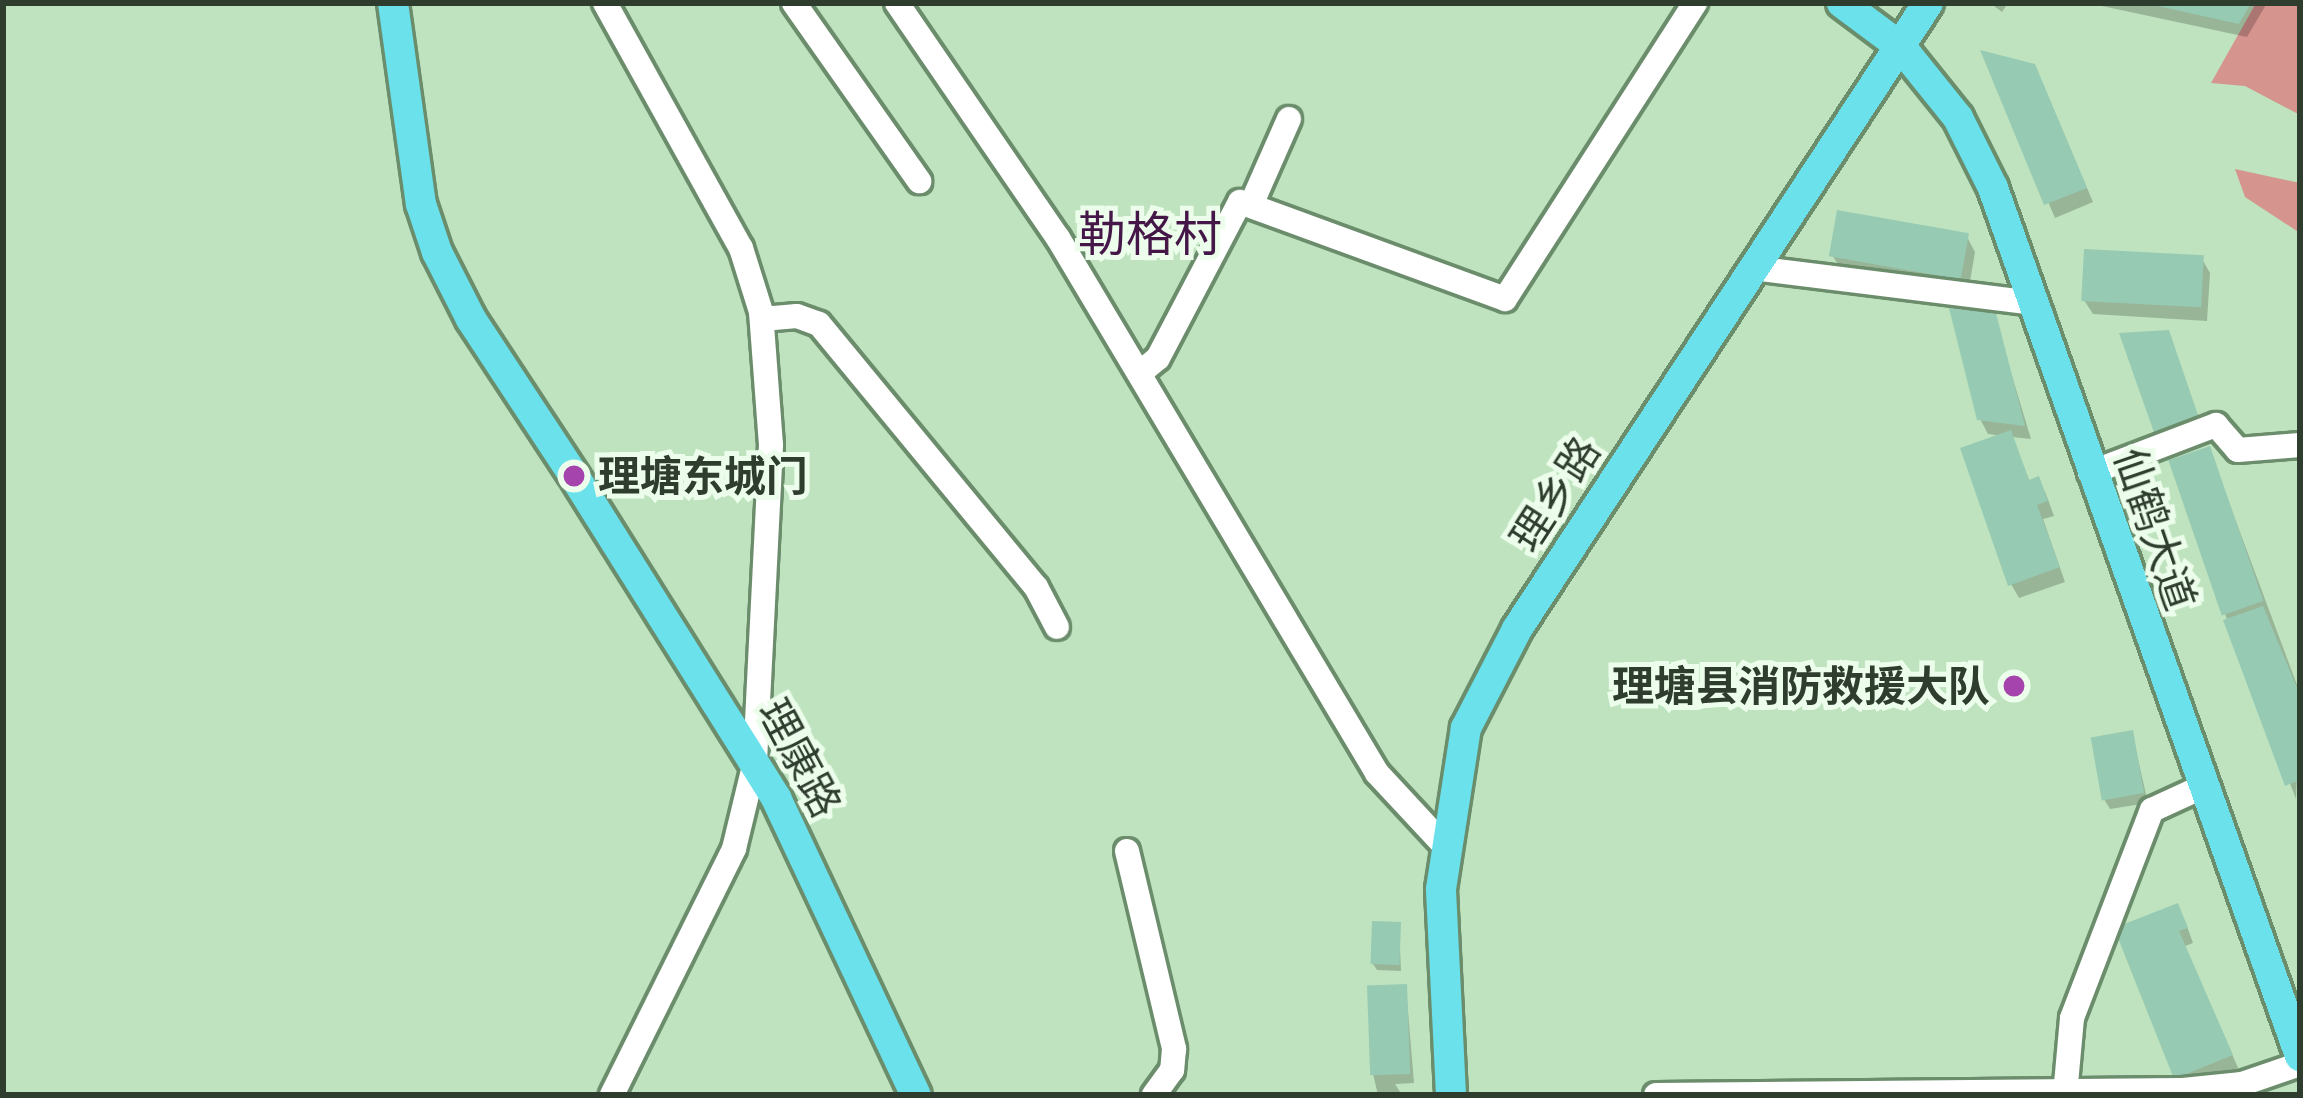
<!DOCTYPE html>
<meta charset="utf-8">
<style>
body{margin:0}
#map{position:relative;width:2303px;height:1098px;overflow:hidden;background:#bee3be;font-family:"Source Serif 4","Noto Sans SC",serif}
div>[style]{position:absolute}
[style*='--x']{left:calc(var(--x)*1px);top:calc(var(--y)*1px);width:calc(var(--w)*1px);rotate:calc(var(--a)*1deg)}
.green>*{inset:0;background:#d6948e}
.shadow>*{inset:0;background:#0003}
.building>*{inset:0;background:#97cab3;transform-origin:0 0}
.roads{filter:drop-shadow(3px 0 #6b8d6c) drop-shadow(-3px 0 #6b8d6c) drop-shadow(0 3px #6b8d6c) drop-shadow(0 -3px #6b8d6c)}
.minor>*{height:24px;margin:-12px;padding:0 12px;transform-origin:12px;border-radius:12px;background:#fff}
.major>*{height:30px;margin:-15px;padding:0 15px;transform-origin:15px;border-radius:15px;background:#6ae1eb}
.dots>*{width:33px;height:33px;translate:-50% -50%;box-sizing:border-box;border:6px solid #ecfeeb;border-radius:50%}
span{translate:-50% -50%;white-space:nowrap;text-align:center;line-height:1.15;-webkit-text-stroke:10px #ecfeeb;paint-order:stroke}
.poi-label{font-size:42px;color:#2f3d2f;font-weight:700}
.left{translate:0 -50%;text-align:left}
.right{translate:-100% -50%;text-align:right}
.street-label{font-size:42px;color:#2f3d2f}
.quarter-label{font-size:48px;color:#451748}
.frame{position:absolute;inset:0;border:6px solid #2f3d2f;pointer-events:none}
</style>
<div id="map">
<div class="green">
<div style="clip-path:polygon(2256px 3px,2300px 3px,2300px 115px,2245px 86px,2211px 83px)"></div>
<div style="clip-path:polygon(2235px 169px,2300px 183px,2300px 233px,2245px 197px)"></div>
</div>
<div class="shadow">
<div style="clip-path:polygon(1990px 3px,2008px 3px,2002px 12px)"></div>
<div style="clip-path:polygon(2088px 3px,2267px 3px,2247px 37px)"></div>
<div style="clip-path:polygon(1985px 54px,2042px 82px,2093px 202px,2055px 218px)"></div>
<div style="clip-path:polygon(1967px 237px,1975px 252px,1968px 293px,1841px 269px,1832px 255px)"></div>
<div style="clip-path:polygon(2202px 259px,2210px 273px,2207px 321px,2093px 314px,2084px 300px)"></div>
<div style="clip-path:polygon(1994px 316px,2031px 439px,2012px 437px,2030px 482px,2038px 479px,2046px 494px,2054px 516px,2043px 519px,2065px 582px,2019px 598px,2011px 584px,2004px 436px,1988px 434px,1980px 419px)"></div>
<div style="clip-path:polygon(2209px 449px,2300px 693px,2296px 799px,2225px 614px)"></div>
<div style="clip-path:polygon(2132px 733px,2148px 803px,2110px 809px,2104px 799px)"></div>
<div style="clip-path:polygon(2185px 921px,2193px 943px,2185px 946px,2239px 1070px,2185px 1091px,2118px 929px)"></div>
<div style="clip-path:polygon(1399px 925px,1401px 971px,1377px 970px,1373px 964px)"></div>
<div style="clip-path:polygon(1406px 987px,1414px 1083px,1395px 1084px,1402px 1095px,1378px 1095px,1373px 1074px)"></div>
</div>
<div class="building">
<div style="clip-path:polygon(2144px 3px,2251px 3px,2239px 24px)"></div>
<div style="clip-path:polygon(1980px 50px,2035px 64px,2087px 188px,2044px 205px)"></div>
<div style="left:1837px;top:210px;width:134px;height:47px;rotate:10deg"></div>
<div style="left:2084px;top:249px;width:120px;height:52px;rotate:3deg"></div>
<div style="clip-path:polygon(1949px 308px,1996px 313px,2025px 426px,1977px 420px)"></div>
<div style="clip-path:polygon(2169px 330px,2201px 424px,2157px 441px,2119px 333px)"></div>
<div style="clip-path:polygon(2011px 430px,2029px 480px,2039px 476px,2048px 501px,2037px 505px,2060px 567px,2008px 586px,1960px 448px)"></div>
<div style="left:2210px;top:446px;width:164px;height:44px;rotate:71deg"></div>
<div style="clip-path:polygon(2263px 606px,2300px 695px,2300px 780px,2285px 786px,2223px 620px)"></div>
<div style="left:2133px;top:730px;width:64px;height:43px;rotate:80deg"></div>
<div style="clip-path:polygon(2178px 903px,2188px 928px,2179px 931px,2233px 1055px,2174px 1079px,2114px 928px)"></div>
<div style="left:1372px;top:921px;width:29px;height:43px;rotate:2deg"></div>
<div style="left:1407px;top:984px;width:90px;height:40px;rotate:88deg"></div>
</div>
<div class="roads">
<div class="minor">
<div style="--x:605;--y:3;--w:280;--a:61"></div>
<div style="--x:741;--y:248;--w:67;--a:72.6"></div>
<div style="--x:761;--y:312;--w:133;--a:85.7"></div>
<div style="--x:771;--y:445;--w:317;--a:92.9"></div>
<div style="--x:755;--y:762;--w:89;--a:103.6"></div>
<div style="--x:734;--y:849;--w:275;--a:116.4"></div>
<div style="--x:794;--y:3;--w:218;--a:54.9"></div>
<div style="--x:897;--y:3;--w:285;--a:55.6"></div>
<div style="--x:1058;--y:238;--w:623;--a:59.19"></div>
<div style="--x:1377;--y:773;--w:98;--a:47.1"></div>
<div style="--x:1251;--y:205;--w:94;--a:-66.2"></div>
<div style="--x:1753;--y:268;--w:284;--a:7.1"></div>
<div style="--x:762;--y:319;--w:35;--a:-5"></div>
<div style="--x:797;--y:316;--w:23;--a:20"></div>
<div style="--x:819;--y:324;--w:341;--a:50.5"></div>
<div style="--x:1036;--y:587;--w:45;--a:62.3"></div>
<div style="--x:1140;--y:373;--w:23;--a:-40"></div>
<div style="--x:1158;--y:358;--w:176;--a:-62.3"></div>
<div style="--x:1240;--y:202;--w:282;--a:20.1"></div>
<div style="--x:1505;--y:299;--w:352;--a:-57.3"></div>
<div style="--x:2090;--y:473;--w:135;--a:-20.9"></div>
<div style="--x:2216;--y:425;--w:33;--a:49"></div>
<div style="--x:2238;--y:450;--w:62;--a:-4.6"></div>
<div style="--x:1127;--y:851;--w:204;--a:76.6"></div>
<div style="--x:1174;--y:1049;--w:21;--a:95"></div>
<div style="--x:1172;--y:1070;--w:31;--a:126"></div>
<div style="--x:1656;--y:1095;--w:527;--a:-0.54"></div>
<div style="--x:2183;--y:1090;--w:59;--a:-5.8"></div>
<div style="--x:2242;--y:1084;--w:61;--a:-19"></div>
<div style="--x:2065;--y:1095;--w:77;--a:-84.8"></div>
<div style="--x:2072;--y:1018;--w:223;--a:-69"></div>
<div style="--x:2152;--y:810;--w:55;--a:-24.7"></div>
</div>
<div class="major">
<div style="--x:393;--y:3;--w:203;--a:82.1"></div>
<div style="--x:421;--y:204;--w:51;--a:71.6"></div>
<div style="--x:437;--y:252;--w:75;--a:63.1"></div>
<div style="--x:471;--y:319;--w:186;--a:56.7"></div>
<div style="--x:1842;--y:3;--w:74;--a:36.7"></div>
<div style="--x:1901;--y:47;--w:91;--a:51.2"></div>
<div style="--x:1958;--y:118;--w:78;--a:63.4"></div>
<div style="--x:1993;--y:188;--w:921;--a:70.52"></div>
<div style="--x:576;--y:479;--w:377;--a:57.9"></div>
<div style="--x:776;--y:798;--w:328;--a:64.8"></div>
<div style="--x:1451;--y:1095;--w:206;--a:-92.8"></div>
<div style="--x:1441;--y:889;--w:163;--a:-81.2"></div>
<div style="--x:1466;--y:728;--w:111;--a:-62.7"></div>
<div style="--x:1517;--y:629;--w:749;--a:-56.71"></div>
</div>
</div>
<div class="dots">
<div style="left:574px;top:476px;background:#a544ac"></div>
<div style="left:2014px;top:686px;background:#a544ac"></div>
</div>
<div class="poi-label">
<span class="left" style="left:598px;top:476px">理塘东城门</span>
<span class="right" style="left:1990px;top:686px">理塘县消防救援大队</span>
</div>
<div class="street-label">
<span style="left:1555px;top:494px;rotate:-57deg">理乡路</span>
<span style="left:2155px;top:529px;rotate:71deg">仙鹤大道</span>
<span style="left:800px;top:758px;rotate:62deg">理康路</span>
</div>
<div class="quarter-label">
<span style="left:1150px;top:235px">勒格村</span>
</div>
<div class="frame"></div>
</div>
